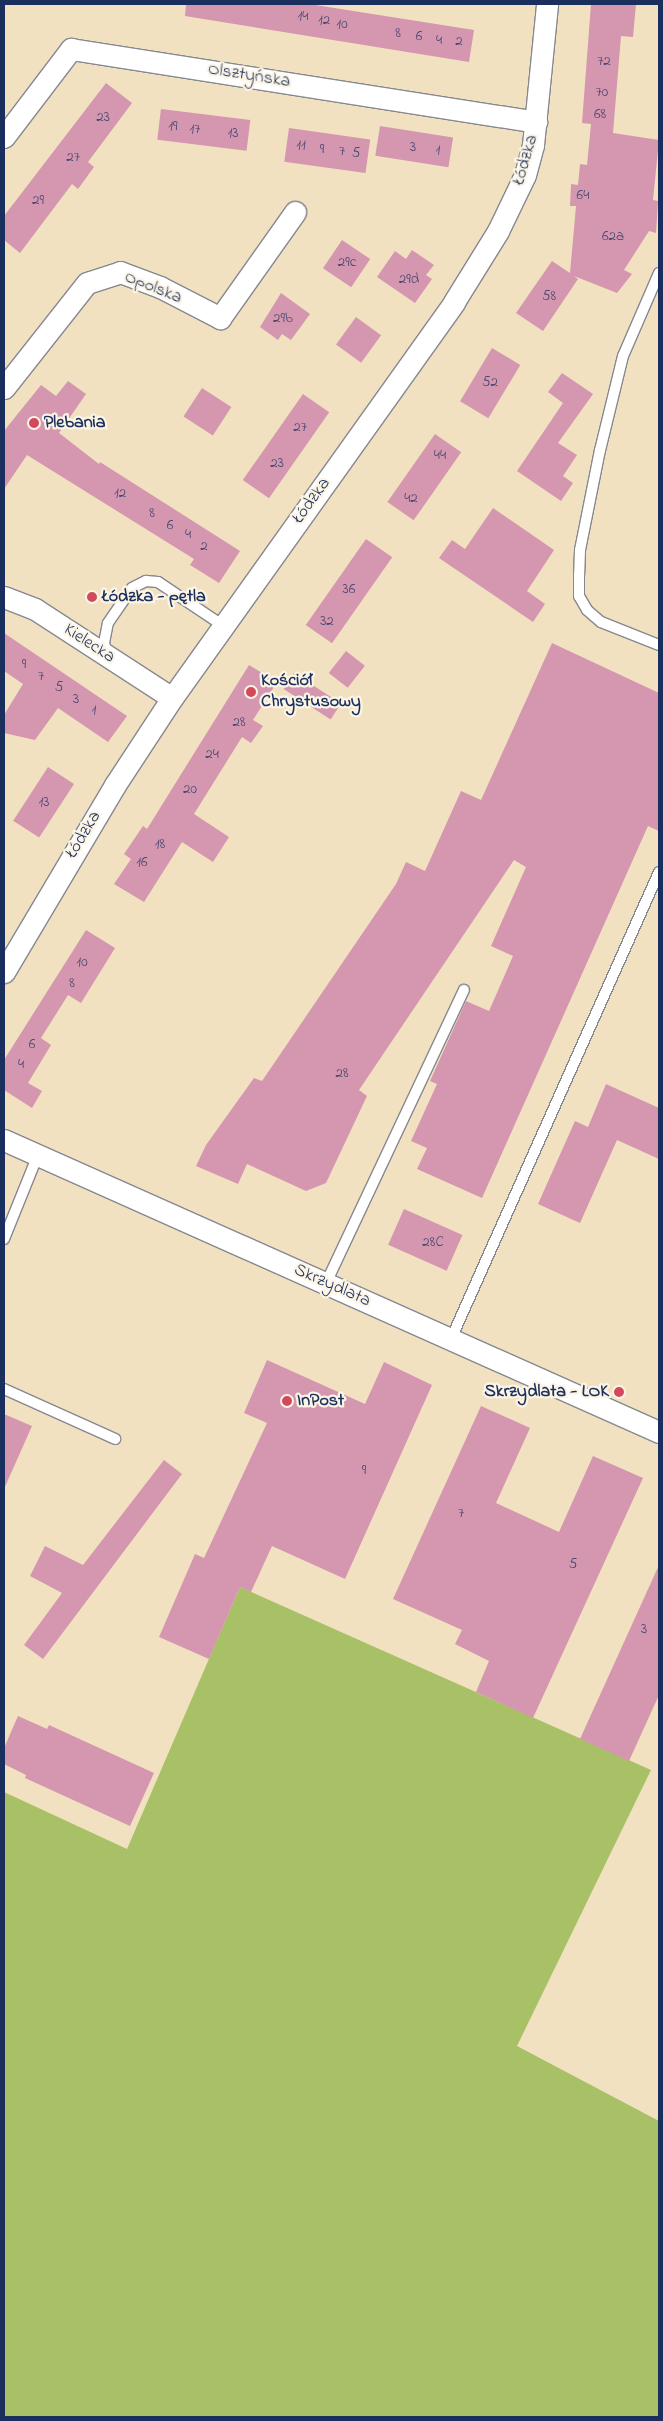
<!DOCTYPE html>
<meta charset="utf-8">
<style>
body{margin:0}
#map{position:relative;width:663px;height:2421px;overflow:hidden;background:#f1e1c1;font-family:"Indie Flower",sans-serif}
div>[style]{position:absolute}
[style*='--x']{left:calc(var(--x)*1px);top:calc(var(--y)*1px);width:calc(var(--w)*1px);rotate:calc(var(--a)*1deg)}
.green>*{inset:0;background:#a8c066}
.building>*{inset:0;background:#d497af;transform-origin:0 0}
.roads{filter:drop-shadow(1px 0 #868890) drop-shadow(-1px 0 #868890) drop-shadow(0 1px #868890) drop-shadow(0 -1px #868890)}
.lane>*{height:10px;margin:-5px;padding:0 5px;transform-origin:5px;border-radius:5px;background:#fff}
.street>*{height:21px;margin:-10.5px;padding:0 10.5px;transform-origin:10.5px;border-radius:10.5px;background:#fff}
.dots>*{width:14px;height:14px;translate:-50% -50%;box-sizing:border-box;border:2px solid #fcf5e5;border-radius:50%}
span{translate:-50% -50%;white-space:nowrap;text-align:center;line-height:1.15;-webkit-text-stroke:4.5px #fcf5e5;paint-order:stroke}
.number-label{font-size:15px;color:#494972}
.number-label span{-webkit-text-stroke-width:0}
.street-label{font-size:18px;color:#1b2f5e}
.poi-label{font-size:18px;color:#1b2f5e;font-weight:700}
.left{translate:0 -50%;text-align:left}
.right{translate:-100% -50%;text-align:right}
.frame{position:absolute;inset:0;border:5px solid #1b2f5e;pointer-events:none}
</style>
<div id="map">
<div class="green">
<div style="clip-path:polygon(240px 1587px,651px 1770px,517px 2046px,659px 2121px,659px 2417px,4px 2417px,4px 1792px,127px 1849px)"></div>
</div>
<div class="building">
<div style="clip-path:polygon(186px 4px,309px 4px,474px 30px,469px 62px,185px 16px)"></div>
<div style="clip-path:polygon(591px 4px,636px 4px,633px 37px,621px 36px,613px 133px,659px 140px,653px 200px,658px 201px,656px 233px,649px 231px,624px 270px,632px 274px,617px 293px,574px 276px,578px 279px,543px 331px,516px 313px,552px 261px,570px 273px,576px 206px,570px 206px,571px 184px,578px 185px,580px 164px,587px 165px,591px 124px,582px 123px)"></div>
<div style="clip-path:polygon(106px 83px,132px 103px,88px 162px,94px 167px,78px 189px,72px 184px,20px 253px,4px 240px,4px 216px)"></div>
<div style="left:161px;top:109px;width:90px;height:31px;rotate:7deg"></div>
<div style="left:380px;top:126px;width:74px;height:30px;rotate:9deg"></div>
<div style="left:289px;top:128px;width:82px;height:34px;rotate:8deg"></div>
<div style="left:342px;top:240px;width:34px;height:34px;rotate:34deg"></div>
<div style="clip-path:polygon(412px 250px,434px 265px,426px 275px,432px 279px,415px 303px,377px 277px,395px 251px,406px 259px)"></div>
<div style="clip-path:polygon(281px 293px,310px 314px,291px 340px,282px 334px,278px 340px,260px 327px)"></div>
<div style="left:356px;top:317px;width:31px;height:34px;rotate:36deg"></div>
<div style="left:492px;top:348px;width:33px;height:62px;rotate:31deg"></div>
<div style="clip-path:polygon(562px 373px,593px 394px,558px 443px,577px 455px,563px 476px,573px 483px,561px 501px,517px 471px,563px 403px,548px 392px)"></div>
<div style="clip-path:polygon(68px 381px,86px 394px,59px 433px,99px 464px,100px 462px,240px 551px,219px 583px,190px 565px,194px 559px,27px 455px,4px 489px,4px 431px,41px 385px,56px 396px)"></div>
<div style="left:202px;top:388px;width:35px;height:34px;rotate:33deg"></div>
<div style="left:303px;top:394px;width:32px;height:105px;rotate:35deg"></div>
<div style="left:435px;top:434px;width:32px;height:83px;rotate:35deg"></div>
<div style="clip-path:polygon(493px 508px,554px 550px,527px 591px,545px 604px,533px 622px,439px 558px,452px 540px,465px 549px)"></div>
<div style="left:366px;top:539px;width:32px;height:105px;rotate:35deg"></div>
<div style="clip-path:polygon(4px 633px,127px 716px,108px 742px,58px 708px,35px 740px,4px 733px,4px 715px,23px 684px,4px 671px)"></div>
<div style="clip-path:polygon(552px 643px,659px 693px,659px 831px,648px 826px,482px 1198px,417px 1169px,427px 1148px,411px 1141px,437px 1084px,430px 1081px,466px 1001px,489px 1011px,513px 956px,491px 946px,526px 867px,514px 860px,359px 1090px,367px 1096px,326px 1183px,306px 1191px,247px 1164px,238px 1184px,196px 1166px,206px 1145px,254px 1078px,262px 1081px,396px 884px,406px 862px,425px 871px,461px 791px,481px 800px)"></div>
<div style="left:346px;top:651px;width:24px;height:28px;rotate:38deg"></div>
<div style="clip-path:polygon(249px 665px,277px 682px,253px 720px,263px 726px,251px 743px,242px 737px,194px 814px,229px 837px,213px 862px,182px 842px,144px 902px,114px 884px,131px 859px,124px 854px,143px 826px,147px 829px)"></div>
<div style="left:294px;top:673px;width:56px;height:19px;rotate:33deg"></div>
<div style="left:48px;top:767px;width:31px;height:64px;rotate:33deg"></div>
<div style="clip-path:polygon(86px 930px,115px 948px,81px 1003px,68px 995px,41px 1038px,51px 1045px,28px 1083px,42px 1091px,32px 1108px,4px 1090px,4px 1060px)"></div>
<div style="clip-path:polygon(606px 1084px,659px 1108px,659px 1159px,617px 1140px,580px 1223px,538px 1204px,575px 1121px,588px 1127px)"></div>
<div style="left:404px;top:1209px;width:64px;height:39px;rotate:24deg"></div>
<div style="clip-path:polygon(267px 1360px,365px 1404px,384px 1362px,432px 1385px,345px 1579px,272px 1546px,251px 1592px,240px 1587px,209px 1659px,159px 1637px,195px 1554px,204px 1558px,267px 1423px,244px 1413px)"></div>
<div style="clip-path:polygon(481px 1406px,530px 1428px,496px 1503px,559px 1532px,593px 1456px,643px 1478px,533px 1718px,476px 1692px,489px 1661px,455px 1644px,462px 1630px,393px 1599px)"></div>
<div style="clip-path:polygon(4px 1414px,32px 1426px,4px 1489px)"></div>
<div style="clip-path:polygon(164px 1460px,182px 1474px,43px 1659px,24px 1645px,62px 1593px,30px 1576px,45px 1546px,83px 1565px)"></div>
<div style="clip-path:polygon(659px 1565px,659px 1695px,629px 1761px,580px 1739px)"></div>
<div style="clip-path:polygon(18px 1716px,47px 1729px,49px 1725px,154px 1773px,130px 1826px,25px 1778px,26px 1775px,4px 1764px,4px 1748px)"></div>
</div>
<div class="roads">
<div class="lane">
<div style="--x:659;--y:273;--w:90;--a:113.4"></div>
<div style="--x:623;--y:356;--w:97;--a:103.7"></div>
<div style="--x:600;--y:450;--w:102;--a:101.3"></div>
<div style="--x:580;--y:550;--w:24;--a:92"></div>
<div style="--x:579;--y:574;--w:22;--a:90"></div>
<div style="--x:579;--y:596;--w:16;--a:60"></div>
<div style="--x:587;--y:610;--w:18;--a:41"></div>
<div style="--x:601;--y:622;--w:62;--a:21.6"></div>
<div style="--x:107;--y:653;--w:10;--a:-107"></div>
<div style="--x:104;--y:643;--w:20;--a:-79"></div>
<div style="--x:108;--y:623;--w:42;--a:-55.6"></div>
<div style="--x:132;--y:588;--w:16;--a:-27"></div>
<div style="--x:146;--y:581;--w:12;--a:5"></div>
<div style="--x:158;--y:582;--w:77;--a:33.9"></div>
<div style="--x:4;--y:1239;--w:91;--a:-68"></div>
<div style="--x:326;--y:1283;--w:324;--a:-64.8"></div>
<div style="--x:451;--y:1339;--w:511;--a:-65.99"></div>
<div style="--x:4;--y:1389;--w:122;--a:24.2"></div>
</div>
<div class="street">
<div style="--x:4;--y:137;--w:111;--a:-52.7"></div>
<div style="--x:71;--y:49;--w:471;--a:8.9"></div>
<div style="--x:4;--y:388;--w:134;--a:-51.7"></div>
<div style="--x:87;--y:283;--w:35;--a:-18"></div>
<div style="--x:120;--y:272;--w:43;--a:20.6"></div>
<div style="--x:160;--y:287;--w:68;--a:27.3"></div>
<div style="--x:220;--y:318;--w:130;--a:-54.7"></div>
<div style="--x:4;--y:597;--w:33;--a:21"></div>
<div style="--x:35;--y:609;--w:163;--a:33"></div>
<div style="--x:4;--y:972;--w:217;--a:-59.3"></div>
<div style="--x:115;--y:785;--w:104;--a:-56.8"></div>
<div style="--x:172;--y:698;--w:486;--a:-54.5"></div>
<div style="--x:454;--y:302;--w:84;--a:-58.2"></div>
<div style="--x:498;--y:231;--w:62;--a:-64.3"></div>
<div style="--x:525;--y:175;--w:31;--a:-75"></div>
<div style="--x:533;--y:145;--w:142;--a:-84.3"></div>
<div style="--x:4;--y:1140;--w:717;--a:24.03"></div>
</div>
</div>
<div class="dots">
<div style="left:34px;top:423px;background:#d1495b"></div>
<div style="left:92px;top:597px;background:#d1495b"></div>
<div style="left:251px;top:692px;background:#d1495b"></div>
<div style="left:619px;top:1392px;background:#d1495b"></div>
<div style="left:287px;top:1401px;background:#d1495b"></div>
</div>
<div class="number-label">
<span style="left:303px;top:17px">14</span>
<span style="left:324px;top:21px">12</span>
<span style="left:342px;top:25px">10</span>
<span style="left:398px;top:34px">8</span>
<span style="left:419px;top:37px">6</span>
<span style="left:439px;top:41px">4</span>
<span style="left:459px;top:42px">2</span>
<span style="left:604px;top:62px">72</span>
<span style="left:602px;top:93px">70</span>
<span style="left:600px;top:115px">68</span>
<span style="left:103px;top:118px">23</span>
<span style="left:173px;top:127px">19</span>
<span style="left:195px;top:130px">17</span>
<span style="left:233px;top:134px">13</span>
<span style="left:301px;top:146px">11</span>
<span style="left:413px;top:148px">3</span>
<span style="left:322px;top:150px">9</span>
<span style="left:438px;top:151px">1</span>
<span style="left:342px;top:152px">7</span>
<span style="left:356px;top:154px">5</span>
<span style="left:73px;top:158px">27</span>
<span style="left:583px;top:196px">64</span>
<span style="left:38px;top:201px">29</span>
<span style="left:613px;top:237px">62a</span>
<span style="left:347px;top:263px">29c</span>
<span style="left:409px;top:280px">29d</span>
<span style="left:549px;top:297px">58</span>
<span style="left:283px;top:319px">29b</span>
<span style="left:490px;top:383px">52</span>
<span style="left:300px;top:428px">27</span>
<span style="left:440px;top:456px">44</span>
<span style="left:277px;top:464px">23</span>
<span style="left:120px;top:494px">12</span>
<span style="left:411px;top:499px">42</span>
<span style="left:152px;top:514px">8</span>
<span style="left:170px;top:526px">6</span>
<span style="left:188px;top:535px">4</span>
<span style="left:204px;top:547px">2</span>
<span style="left:349px;top:590px">36</span>
<span style="left:327px;top:622px">32</span>
<span style="left:24px;top:665px">9</span>
<span style="left:41px;top:677px">7</span>
<span style="left:59px;top:688px">5</span>
<span style="left:76px;top:700px">3</span>
<span style="left:94px;top:711px">1</span>
<span style="left:239px;top:723px">28</span>
<span style="left:212px;top:755px">24</span>
<span style="left:190px;top:790px">20</span>
<span style="left:44px;top:803px">13</span>
<span style="left:160px;top:845px">18</span>
<span style="left:142px;top:863px">16</span>
<span style="left:82px;top:963px">10</span>
<span style="left:72px;top:984px">8</span>
<span style="left:32px;top:1045px">6</span>
<span style="left:21px;top:1065px">4</span>
<span style="left:342px;top:1074px">28</span>
<span style="left:433px;top:1243px">28C</span>
<span style="left:364px;top:1471px">9</span>
<span style="left:461px;top:1514px">7</span>
<span style="left:573px;top:1565px">5</span>
<span style="left:644px;top:1630px">3</span>
</div>
<div class="street-label">
<span style="left:249px;top:76px;rotate:9deg">Olsztyńska</span>
<span style="left:526px;top:160px;rotate:-74deg">Łódzka</span>
<span style="left:153px;top:288px;rotate:22deg">Opolska</span>
<span style="left:312px;top:501px;rotate:-54deg">Łódzka</span>
<span style="left:89px;top:644px;rotate:33deg">Kielecka</span>
<span style="left:84px;top:835px;rotate:-59deg">Łódzka</span>
<span style="left:332px;top:1286px;rotate:24deg">Skrzydlata</span>
</div>
<div class="poi-label">
<span class="left" style="left:44px;top:423px">Plebania</span>
<span class="left" style="left:102px;top:597px">Łódzka - pętla</span>
<span class="left" style="left:261px;top:692px">Kościół<br>Chrystusowy</span>
<span class="right" style="left:609px;top:1392px">Skrzydlata - LOK</span>
<span class="left" style="left:297px;top:1401px">InPost</span>
</div>
<div class="frame"></div>
</div>
